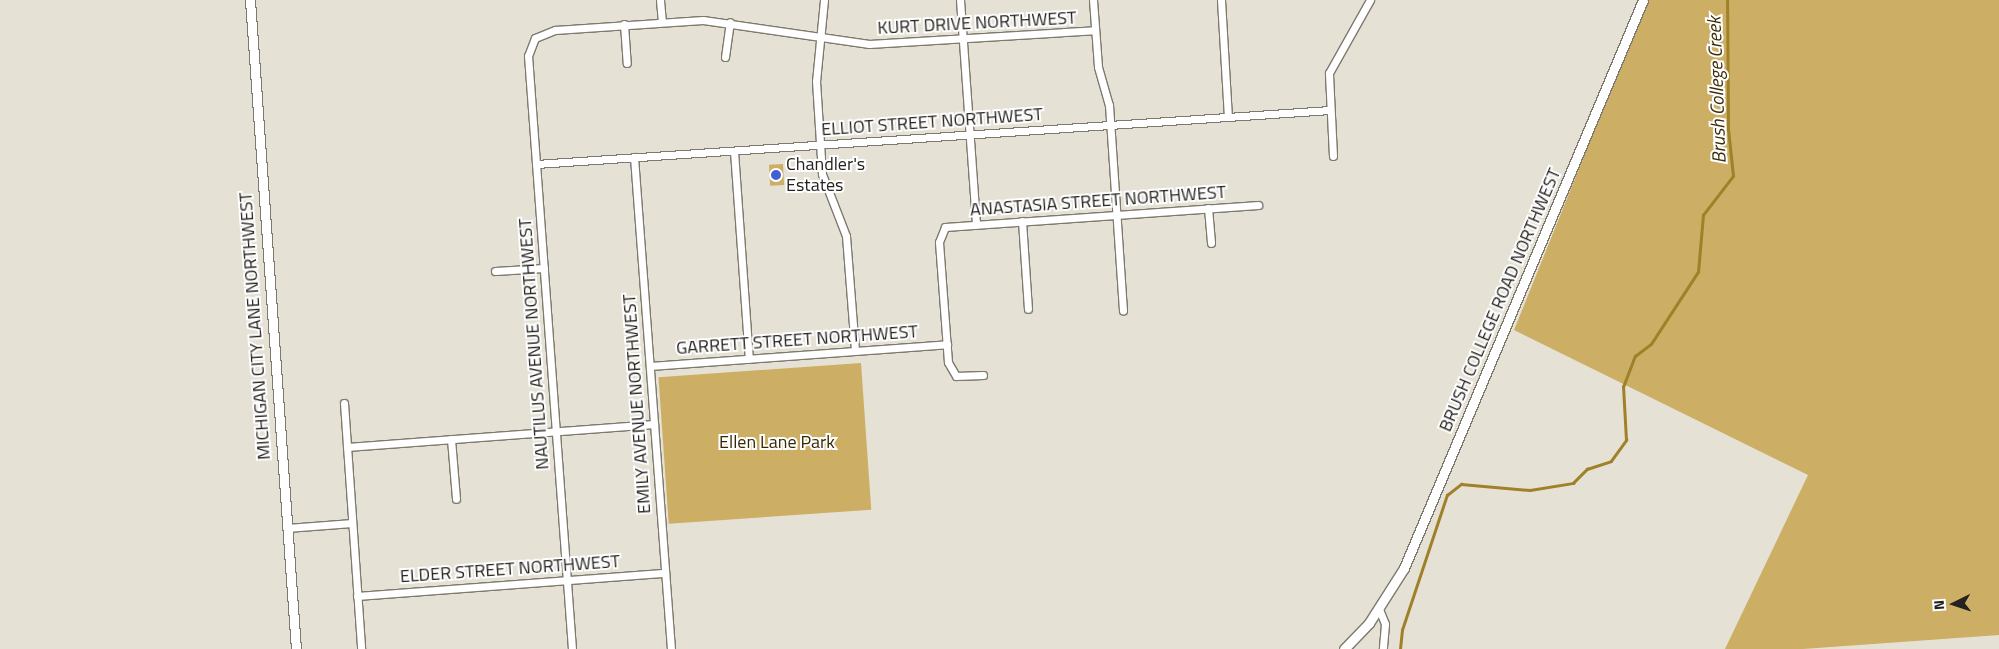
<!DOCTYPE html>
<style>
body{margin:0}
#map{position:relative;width:1999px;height:649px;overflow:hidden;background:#e6e1d5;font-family:"Titillium Web",sans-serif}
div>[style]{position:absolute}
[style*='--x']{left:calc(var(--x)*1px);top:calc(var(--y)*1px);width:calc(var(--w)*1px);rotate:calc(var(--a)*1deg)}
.green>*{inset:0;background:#ccaf65;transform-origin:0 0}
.water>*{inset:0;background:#a08028}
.round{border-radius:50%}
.stream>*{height:2.5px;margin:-1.25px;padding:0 1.25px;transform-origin:1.25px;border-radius:1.25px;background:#a08028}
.roads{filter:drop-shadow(1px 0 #7d796e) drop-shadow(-1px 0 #7d796e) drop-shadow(0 1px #7d796e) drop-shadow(0 -1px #7d796e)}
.minor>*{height:7px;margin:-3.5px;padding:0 3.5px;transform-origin:3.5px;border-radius:3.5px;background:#fff}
.tertiary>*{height:9px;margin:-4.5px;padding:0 4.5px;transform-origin:4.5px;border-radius:4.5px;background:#fff}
.dots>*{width:14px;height:14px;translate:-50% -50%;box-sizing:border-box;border:2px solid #fff;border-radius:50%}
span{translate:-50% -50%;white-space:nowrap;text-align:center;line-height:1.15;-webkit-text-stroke:4px #fff;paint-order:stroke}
.street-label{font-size:18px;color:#24221e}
.poi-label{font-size:18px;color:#24221e}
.left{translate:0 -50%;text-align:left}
.park-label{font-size:18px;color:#362802}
.water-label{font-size:19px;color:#3b2d07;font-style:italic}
.north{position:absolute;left:1929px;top:579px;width:50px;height:50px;-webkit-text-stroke:4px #fff;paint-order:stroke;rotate:266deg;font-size:14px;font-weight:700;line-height:20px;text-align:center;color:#24221e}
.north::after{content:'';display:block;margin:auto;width:18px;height:22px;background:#24221e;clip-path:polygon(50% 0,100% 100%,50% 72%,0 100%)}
</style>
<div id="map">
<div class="green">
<div style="clip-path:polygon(1647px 0,1999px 0,1999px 635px,1803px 649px,1725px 649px,1808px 475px,1514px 330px)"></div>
<div style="left:783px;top:164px;width:21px;height:14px;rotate:87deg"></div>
<div style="left:861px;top:363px;width:147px;height:203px;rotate:86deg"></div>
</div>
<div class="water">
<div class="round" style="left:770px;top:169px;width:12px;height:12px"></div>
</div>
<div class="stream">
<div style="--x:1400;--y:649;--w:19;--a:-84"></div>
<div style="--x:1402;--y:630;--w:142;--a:-71.6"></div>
<div style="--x:1447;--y:495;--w:18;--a:-38"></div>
<div style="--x:1461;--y:484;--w:69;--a:5"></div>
<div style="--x:1530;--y:490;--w:44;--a:-9.2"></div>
<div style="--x:1573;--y:483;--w:20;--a:-45"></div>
<div style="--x:1587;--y:469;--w:25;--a:-18"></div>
<div style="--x:1611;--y:461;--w:26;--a:-54"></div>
<div style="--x:1626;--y:440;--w:53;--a:-93.2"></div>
<div style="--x:1623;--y:387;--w:33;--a:-69"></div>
<div style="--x:1635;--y:356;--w:20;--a:-37"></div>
<div style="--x:1651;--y:344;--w:86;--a:-56.9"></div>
<div style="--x:1698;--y:272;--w:57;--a:-85"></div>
<div style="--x:1703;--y:215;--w:49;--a:-52.4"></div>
<div style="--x:1733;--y:176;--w:47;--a:-96.1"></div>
<div style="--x:1728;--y:129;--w:129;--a:-90.4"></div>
</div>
<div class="roads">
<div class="minor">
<div style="--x:660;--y:0;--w:22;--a:85"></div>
<div style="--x:824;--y:0;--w:81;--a:95.6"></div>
<div style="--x:816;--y:81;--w:93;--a:86.3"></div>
<div style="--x:822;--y:174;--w:66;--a:68.8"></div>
<div style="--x:846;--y:236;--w:114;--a:85.5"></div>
<div style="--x:960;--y:0;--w:225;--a:85.9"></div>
<div style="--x:1093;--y:0;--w:67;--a:85.7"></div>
<div style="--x:1098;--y:67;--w:40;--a:74"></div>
<div style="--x:1109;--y:105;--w:206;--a:86.1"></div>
<div style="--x:1221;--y:0;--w:117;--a:86.6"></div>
<div style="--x:624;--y:24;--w:39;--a:86"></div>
<div style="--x:725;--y:57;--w:35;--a:-82"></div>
<div style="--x:734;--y:151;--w:208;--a:85.9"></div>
<div style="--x:1333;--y:156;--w:83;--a:-92.8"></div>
<div style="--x:1329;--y:73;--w:84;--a:-60.7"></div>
<div style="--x:634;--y:157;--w:493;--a:85.7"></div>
<div style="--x:536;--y:164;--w:796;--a:-3.89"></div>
<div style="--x:1208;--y:208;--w:35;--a:85"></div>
<div style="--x:1022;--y:221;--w:88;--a:86.1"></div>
<div style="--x:495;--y:271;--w:49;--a:-3.5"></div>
<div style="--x:650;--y:366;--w:298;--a:-4.2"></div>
<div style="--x:983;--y:375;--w:27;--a:178"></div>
<div style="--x:956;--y:376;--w:16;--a:-120"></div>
<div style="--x:948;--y:362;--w:120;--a:-94.3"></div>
<div style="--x:939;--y:242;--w:16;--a:-68"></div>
<div style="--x:945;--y:227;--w:314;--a:-4"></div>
<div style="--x:344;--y:403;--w:247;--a:86"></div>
<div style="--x:451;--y:439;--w:60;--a:85.2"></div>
<div style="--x:347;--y:447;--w:308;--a:-4.3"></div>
<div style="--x:287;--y:528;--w:65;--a:-4.4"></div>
<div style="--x:357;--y:596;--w:309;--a:-4.3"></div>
<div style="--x:1379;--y:609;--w:16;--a:68"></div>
<div style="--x:1385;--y:624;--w:25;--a:95"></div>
<div style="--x:572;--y:649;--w:595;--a:-94.24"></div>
<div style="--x:528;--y:56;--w:19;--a:-69"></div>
<div style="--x:535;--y:38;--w:22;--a:-22"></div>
<div style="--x:555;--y:30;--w:148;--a:-3.9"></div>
<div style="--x:703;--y:20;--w:168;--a:8.2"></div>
<div style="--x:869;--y:44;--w:226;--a:-3.5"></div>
</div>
<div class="tertiary">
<div style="--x:250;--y:0;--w:651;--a:85.95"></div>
<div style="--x:1344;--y:649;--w:36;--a:-46"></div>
<div style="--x:1369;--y:623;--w:65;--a:-57.5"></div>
<div style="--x:1404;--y:568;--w:616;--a:-67.18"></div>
</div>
</div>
<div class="dots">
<div style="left:776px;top:175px;background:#4160d3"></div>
</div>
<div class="street-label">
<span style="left:977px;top:23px;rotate:-3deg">KURT DRIVE NORTHWEST</span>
<span style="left:932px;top:122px;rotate:-4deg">ELLIOT STREET NORTHWEST</span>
<span style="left:1098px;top:201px;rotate:-4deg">ANASTASIA STREET NORTHWEST</span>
<span style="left:1500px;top:300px;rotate:-67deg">BRUSH COLLEGE ROAD NORTHWEST</span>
<span style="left:255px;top:326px;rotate:-94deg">MICHIGAN CITY LANE NORTHWEST</span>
<span style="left:797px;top:340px;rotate:-4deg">GARRETT STREET NORTHWEST</span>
<span style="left:534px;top:344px;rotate:-94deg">NAUTILUS AVENUE NORTHWEST</span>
<span style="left:637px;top:404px;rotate:-94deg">EMILY AVENUE NORTHWEST</span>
<span style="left:510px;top:569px;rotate:-4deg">ELDER STREET NORTHWEST</span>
</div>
<div class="poi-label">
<span class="left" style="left:786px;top:175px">Chandler's<br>Estates</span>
</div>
<div class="park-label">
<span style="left:777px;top:442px">Ellen Lane Park</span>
</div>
<div class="water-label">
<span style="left:1716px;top:90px;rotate:-92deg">Brush College Creek</span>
</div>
<div class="north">N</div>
</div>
